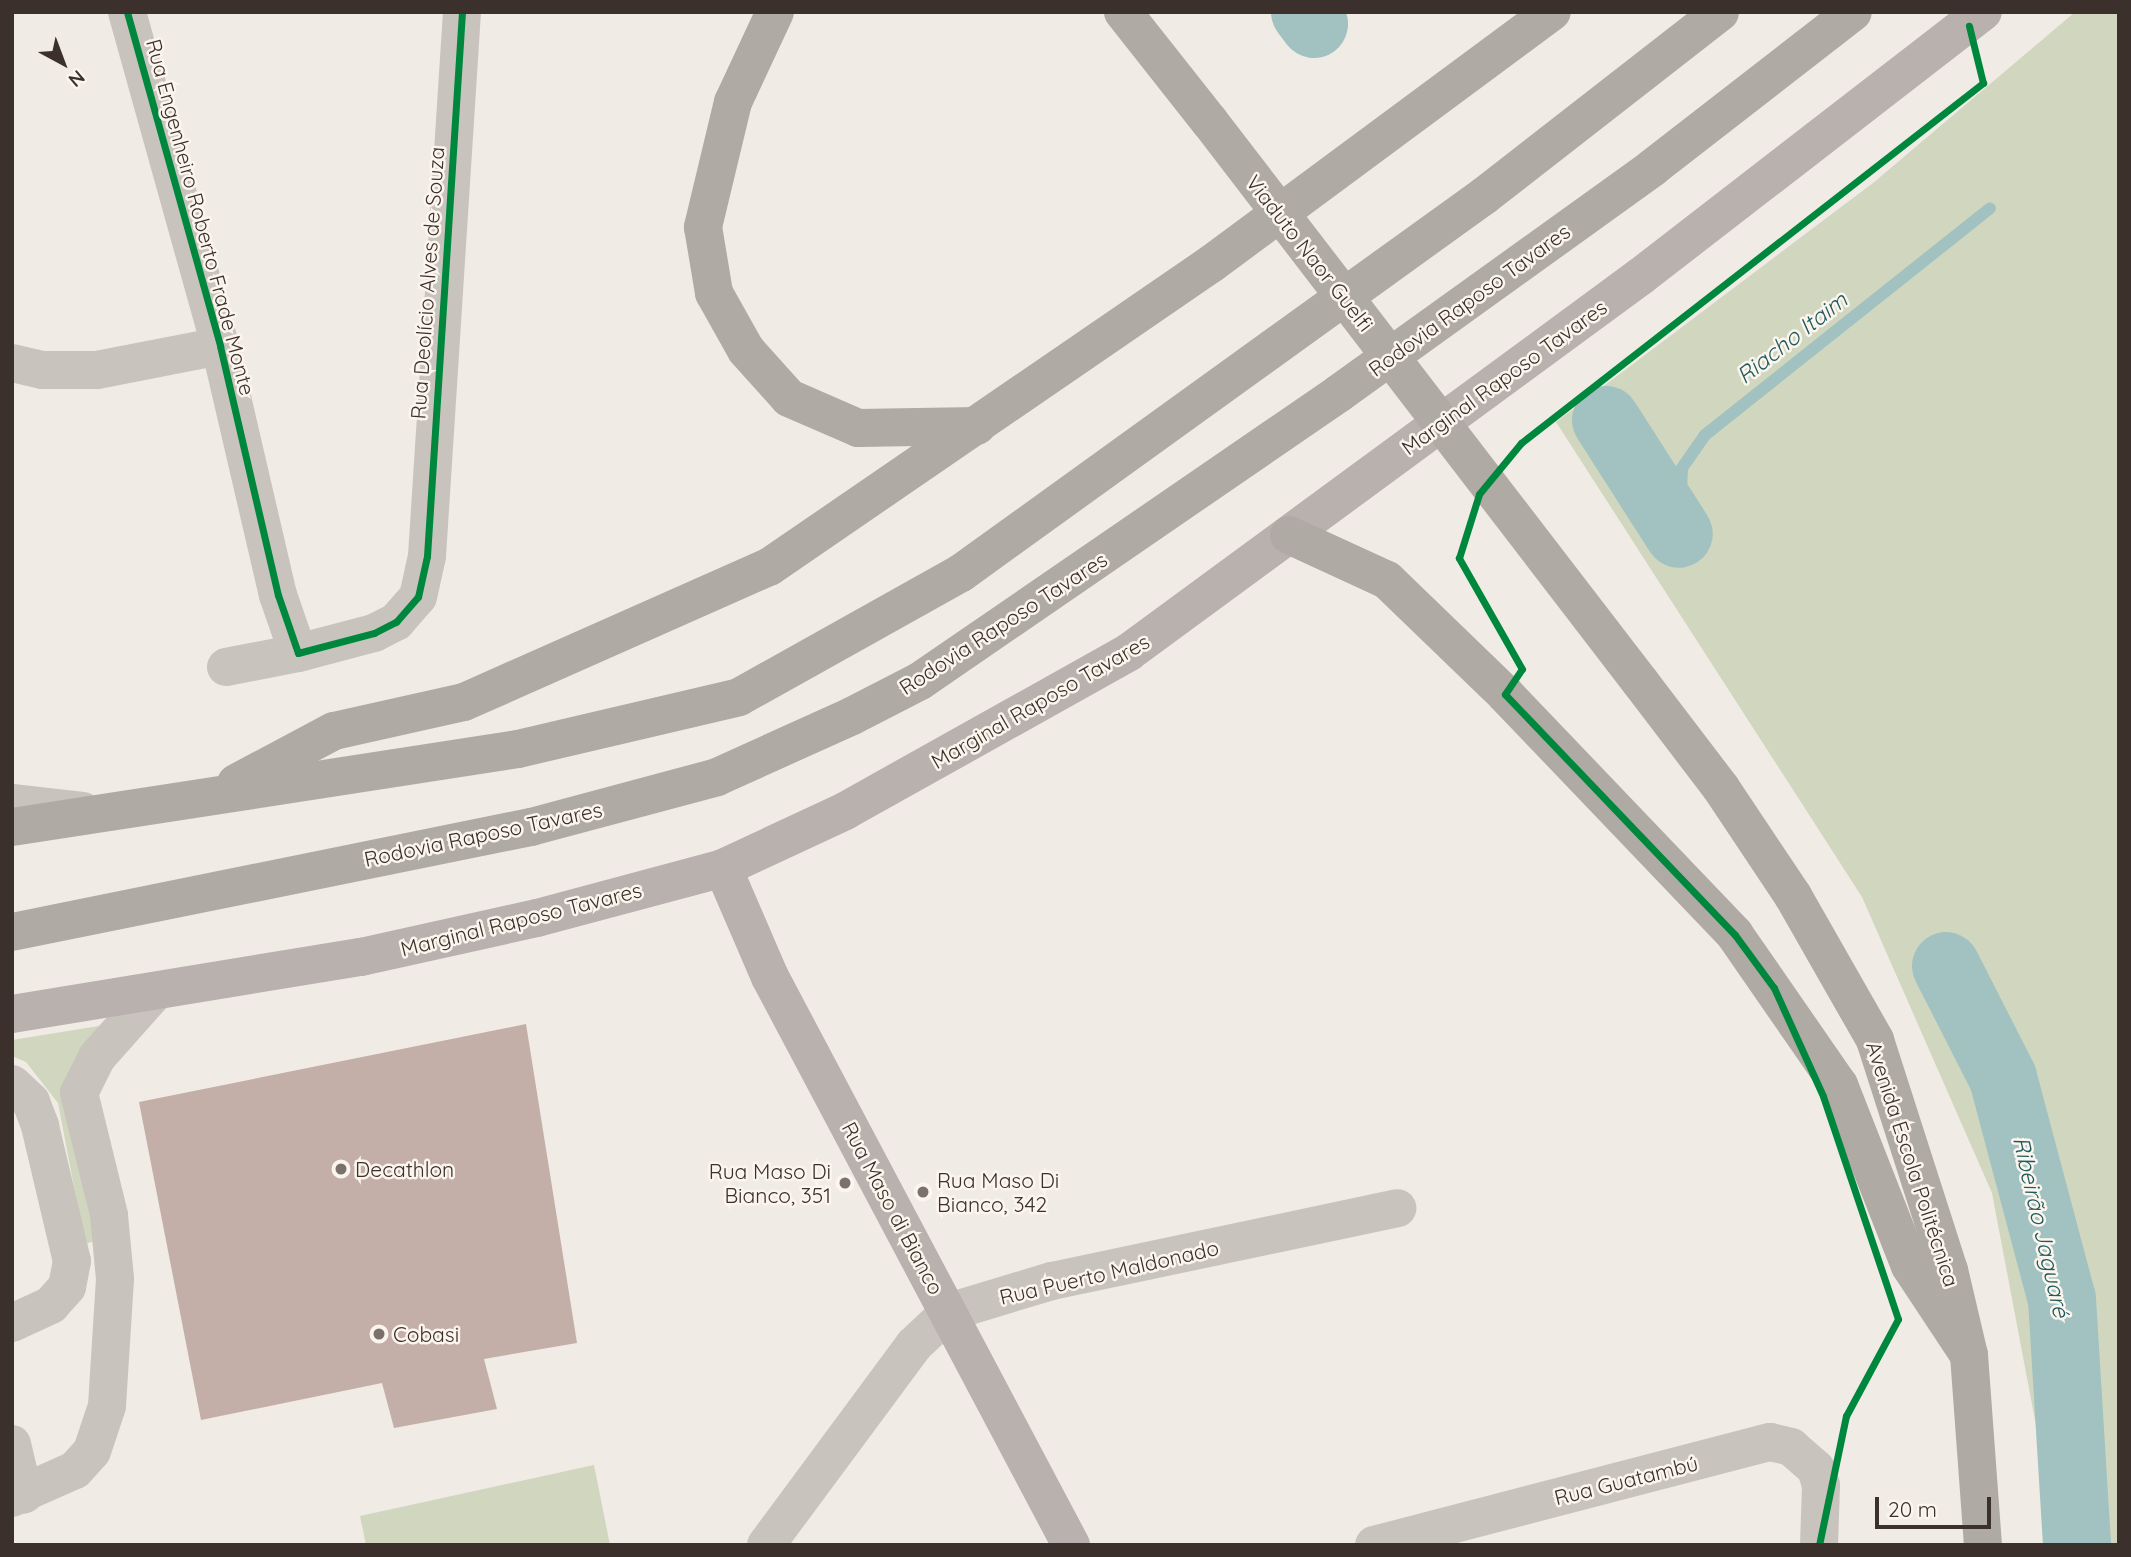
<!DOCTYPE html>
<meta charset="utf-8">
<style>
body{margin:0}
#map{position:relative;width:2131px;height:1557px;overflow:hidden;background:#f0ebe5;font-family:Quicksand,sans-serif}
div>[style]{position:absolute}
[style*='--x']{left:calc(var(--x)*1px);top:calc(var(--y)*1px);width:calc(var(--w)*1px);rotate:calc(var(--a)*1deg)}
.green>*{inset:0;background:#d1d6bf}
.stream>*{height:12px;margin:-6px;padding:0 6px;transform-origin:6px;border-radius:6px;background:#a1c2c1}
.river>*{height:68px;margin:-34px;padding:0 34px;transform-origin:34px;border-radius:34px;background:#a1c2c1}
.building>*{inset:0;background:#c3afa7}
.minor>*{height:38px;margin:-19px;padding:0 19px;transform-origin:19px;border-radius:19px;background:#c9c3be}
.major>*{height:38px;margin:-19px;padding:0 19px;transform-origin:19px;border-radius:19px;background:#b8b1ad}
.highway>*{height:38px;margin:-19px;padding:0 19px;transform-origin:19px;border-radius:19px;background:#afaaa4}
.highway-bridge>*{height:38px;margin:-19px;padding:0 19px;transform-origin:19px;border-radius:19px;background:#afaaa4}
.cycleway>*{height:7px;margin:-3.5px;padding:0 3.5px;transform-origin:3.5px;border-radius:3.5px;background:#00873e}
.dots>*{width:19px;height:19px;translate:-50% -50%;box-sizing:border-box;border:4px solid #fbf5ee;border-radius:50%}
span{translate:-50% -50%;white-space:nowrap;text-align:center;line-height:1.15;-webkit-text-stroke:5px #fbf5ee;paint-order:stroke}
.street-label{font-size:21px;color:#3b302b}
.poi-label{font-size:21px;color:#3b302b}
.left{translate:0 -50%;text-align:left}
.right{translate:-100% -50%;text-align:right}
.water-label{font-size:23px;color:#1f5a5e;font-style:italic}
.frame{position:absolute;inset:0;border:14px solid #3b302b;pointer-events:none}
.north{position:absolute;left:28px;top:28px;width:70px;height:70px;-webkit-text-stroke:5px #fbf5ee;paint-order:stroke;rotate:139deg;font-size:19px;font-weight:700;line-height:28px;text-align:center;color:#3b302b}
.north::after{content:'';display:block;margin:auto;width:24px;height:32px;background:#3b302b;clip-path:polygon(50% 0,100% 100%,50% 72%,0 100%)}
.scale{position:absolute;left:1875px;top:1497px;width:116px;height:32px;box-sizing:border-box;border:4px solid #3b302b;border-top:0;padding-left:9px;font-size:21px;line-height:24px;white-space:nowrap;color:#3b302b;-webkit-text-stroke:5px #fbf5ee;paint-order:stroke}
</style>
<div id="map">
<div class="green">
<div style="clip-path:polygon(2075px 12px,2119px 12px,2119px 1545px,2046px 1545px,2048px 1489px,1992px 1193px,1862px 897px,1556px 422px,1873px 183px)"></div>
<div style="clip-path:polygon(105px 1025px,66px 1107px,95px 1241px,85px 1244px,58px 1103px,26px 1062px,12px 1056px,12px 1040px)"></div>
<div style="clip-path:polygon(594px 1465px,610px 1545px,366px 1545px,360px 1516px)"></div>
</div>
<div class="stream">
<div style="--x:1679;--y:534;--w:66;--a:-87.4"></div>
<div style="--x:1682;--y:468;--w:40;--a:-55.1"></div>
<div style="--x:1705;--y:435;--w:364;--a:-38.5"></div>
</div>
<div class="river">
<div style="--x:1305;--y:12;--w:15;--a:53"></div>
<div style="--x:1606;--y:420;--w:135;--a:57.4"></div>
<div style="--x:1946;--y:966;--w:126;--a:63"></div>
<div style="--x:2003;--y:1078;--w:229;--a:75.1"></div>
<div style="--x:2062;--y:1299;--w:246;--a:86.5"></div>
</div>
<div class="building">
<div style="clip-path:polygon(526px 1024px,577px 1343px,484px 1359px,497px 1409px,394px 1428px,382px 1383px,201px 1420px,139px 1102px)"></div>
</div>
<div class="minor">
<div style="--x:127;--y:12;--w:347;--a:74.4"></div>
<div style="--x:220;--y:346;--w:256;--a:76.9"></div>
<div style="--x:278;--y:595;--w:61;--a:71"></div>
<div style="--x:298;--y:653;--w:79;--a:-14.7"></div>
<div style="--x:374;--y:633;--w:25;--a:-27"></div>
<div style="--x:396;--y:622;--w:33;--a:-49"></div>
<div style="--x:418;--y:597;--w:42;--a:-77.6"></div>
<div style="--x:427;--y:556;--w:545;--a:-86.32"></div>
<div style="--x:12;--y:363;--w:31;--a:13"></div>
<div style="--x:42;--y:370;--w:55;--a:0"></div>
<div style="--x:97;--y:370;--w:125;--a:-11"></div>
<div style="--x:226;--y:667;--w:73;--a:-11"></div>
<div style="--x:12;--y:803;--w:71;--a:6.4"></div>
<div style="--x:12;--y:1084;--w:26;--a:43"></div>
<div style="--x:31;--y:1102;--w:26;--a:69"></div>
<div style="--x:40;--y:1126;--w:139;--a:76.7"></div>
<div style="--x:72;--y:1261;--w:26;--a:101"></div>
<div style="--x:67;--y:1287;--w:24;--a:132"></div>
<div style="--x:51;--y:1305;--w:43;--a:155.2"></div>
<div style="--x:12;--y:1444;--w:52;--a:76.8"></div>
<div style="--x:12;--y:1498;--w:69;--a:-24"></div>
<div style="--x:75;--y:1470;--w:25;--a:-48"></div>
<div style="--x:92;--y:1451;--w:47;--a:-71.6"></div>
<div style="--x:107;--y:1406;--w:127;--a:-86.4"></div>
<div style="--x:115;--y:1279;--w:64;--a:-95.4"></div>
<div style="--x:109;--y:1215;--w:126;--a:-103.8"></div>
<div style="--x:79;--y:1093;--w:40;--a:-63.4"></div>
<div style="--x:97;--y:1057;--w:86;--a:-48.3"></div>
<div style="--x:766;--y:1545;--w:249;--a:-53.5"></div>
<div style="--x:914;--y:1345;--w:48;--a:-43.3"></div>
<div style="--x:949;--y:1312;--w:108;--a:-16.8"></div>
<div style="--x:1052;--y:1281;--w:353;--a:-11.9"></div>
<div style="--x:1374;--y:1545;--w:409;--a:-14.6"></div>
<div style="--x:1770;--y:1442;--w:22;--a:13"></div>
<div style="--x:1791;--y:1447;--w:33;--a:41"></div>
<div style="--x:1816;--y:1469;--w:17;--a:73"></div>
<div style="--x:1821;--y:1485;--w:60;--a:91.9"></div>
</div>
<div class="major">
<div style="--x:723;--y:868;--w:119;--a:66.7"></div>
<div style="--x:770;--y:977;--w:643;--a:62.08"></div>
<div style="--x:12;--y:1014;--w:354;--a:-9.3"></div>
<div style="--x:361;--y:957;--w:180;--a:-12.5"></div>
<div style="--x:537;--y:918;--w:193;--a:-15"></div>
<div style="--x:723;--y:868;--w:135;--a:-25"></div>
<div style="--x:845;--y:811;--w:325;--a:-29.2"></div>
<div style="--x:1129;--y:652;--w:635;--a:-36.29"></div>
<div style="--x:1641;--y:276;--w:432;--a:-37.7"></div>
</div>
<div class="highway">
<div style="--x:775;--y:12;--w:99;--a:115"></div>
<div style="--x:733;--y:102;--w:129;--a:103.5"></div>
<div style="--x:703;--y:227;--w:67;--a:80.5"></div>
<div style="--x:714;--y:293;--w:65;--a:60.7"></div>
<div style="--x:746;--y:350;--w:64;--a:48.1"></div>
<div style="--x:789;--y:398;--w:75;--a:23.5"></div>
<div style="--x:858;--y:428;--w:119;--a:-1"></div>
<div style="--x:1123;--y:12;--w:140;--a:51.7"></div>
<div style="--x:1289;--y:535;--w:108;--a:24.7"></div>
<div style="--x:1387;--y:580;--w:164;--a:44"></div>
<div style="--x:1505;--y:694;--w:333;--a:46.3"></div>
<div style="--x:1735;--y:935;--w:183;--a:55.3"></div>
<div style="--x:1839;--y:1085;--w:194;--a:68.6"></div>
<div style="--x:1910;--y:1266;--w:107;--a:56.5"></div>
<div style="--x:1641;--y:683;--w:132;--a:52.7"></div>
<div style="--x:1721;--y:788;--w:130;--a:56.3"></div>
<div style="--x:1793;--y:896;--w:166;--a:60.3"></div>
<div style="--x:1875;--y:1040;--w:242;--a:72.2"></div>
<div style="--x:1949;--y:1270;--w:87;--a:76.8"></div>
<div style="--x:1969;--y:1355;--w:191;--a:85.8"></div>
<div style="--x:236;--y:783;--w:111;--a:-28"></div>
<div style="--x:334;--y:731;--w:133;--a:-12.6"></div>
<div style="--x:464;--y:702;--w:334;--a:-23.9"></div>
<div style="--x:769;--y:567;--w:536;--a:-34.43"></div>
<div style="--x:1211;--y:264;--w:424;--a:-36.5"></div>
<div style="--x:12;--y:827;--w:512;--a:-8.76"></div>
<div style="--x:518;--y:749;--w:227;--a:-13.2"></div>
<div style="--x:739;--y:697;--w:254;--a:-29.2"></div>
<div style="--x:961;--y:573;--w:645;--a:-35.79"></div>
<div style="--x:1484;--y:196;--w:299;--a:-37.9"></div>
<div style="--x:12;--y:932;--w:530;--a:-11.44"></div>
<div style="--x:531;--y:827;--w:193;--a:-15"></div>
<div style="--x:717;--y:777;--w:148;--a:-24.3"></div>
<div style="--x:852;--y:716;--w:76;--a:-27.2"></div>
<div style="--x:920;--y:681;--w:507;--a:-34.47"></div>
<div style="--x:1338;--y:394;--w:387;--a:-35.7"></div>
<div style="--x:1652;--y:168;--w:254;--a:-37.8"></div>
</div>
<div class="highway-bridge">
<div style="--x:1210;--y:122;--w:707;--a:52.47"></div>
</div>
<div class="cycleway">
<div style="--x:127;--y:12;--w:347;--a:74.4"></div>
<div style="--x:220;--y:346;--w:256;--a:76.9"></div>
<div style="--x:278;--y:595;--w:61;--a:71"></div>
<div style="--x:298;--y:653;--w:79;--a:-14.7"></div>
<div style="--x:374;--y:633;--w:25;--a:-27"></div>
<div style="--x:396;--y:622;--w:33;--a:-49"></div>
<div style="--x:418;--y:597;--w:42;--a:-77.6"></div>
<div style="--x:427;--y:556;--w:545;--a:-86.32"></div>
<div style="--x:1819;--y:1545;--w:132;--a:-78.2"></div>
<div style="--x:1846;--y:1416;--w:110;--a:-61.8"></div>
<div style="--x:1898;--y:1319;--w:235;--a:-108.6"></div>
<div style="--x:1823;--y:1096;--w:119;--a:-114.4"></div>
<div style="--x:1774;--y:988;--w:66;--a:-126.3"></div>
<div style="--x:1735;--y:935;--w:333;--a:-133.7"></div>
<div style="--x:1505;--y:694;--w:30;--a:-56"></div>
<div style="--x:1522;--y:669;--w:128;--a:-119.6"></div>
<div style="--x:1459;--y:558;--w:67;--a:-72.6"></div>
<div style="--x:1479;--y:494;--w:66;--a:-50.5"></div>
<div style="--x:1521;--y:443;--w:586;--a:-37.93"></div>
<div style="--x:1983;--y:83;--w:59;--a:-103.8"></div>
</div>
<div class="dots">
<div style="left:341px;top:1169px;background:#7a716c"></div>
<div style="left:845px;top:1183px;background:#7a716c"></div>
<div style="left:923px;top:1192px;background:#7a716c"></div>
<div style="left:379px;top:1334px;background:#7a716c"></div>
</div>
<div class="street-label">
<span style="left:201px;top:217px;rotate:75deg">Rua Engenheiro Roberto Frade Monte</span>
<span style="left:1310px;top:253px;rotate:52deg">Viaduto Naor Guelfi</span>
<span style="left:427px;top:283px;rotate:-86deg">Rua Deolício Alves de Souza</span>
<span style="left:1469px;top:300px;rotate:-36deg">Rodovia Raposo Tavares</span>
<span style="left:1504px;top:377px;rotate:-36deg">Marginal Raposo Tavares</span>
<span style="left:1003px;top:623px;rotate:-33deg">Rodovia Raposo Tavares</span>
<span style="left:1040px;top:701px;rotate:-30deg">Marginal Raposo Tavares</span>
<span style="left:483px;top:834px;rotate:-12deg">Rodovia Raposo Tavares</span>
<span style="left:521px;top:919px;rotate:-14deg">Marginal Raposo Tavares</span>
<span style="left:1913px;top:1164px;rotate:72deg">Avenida Escola Politécnica</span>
<span style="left:893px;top:1208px;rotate:62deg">Rua Maso di Bianco</span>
<span style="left:1109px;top:1272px;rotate:-13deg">Rua Puerto Maldonado</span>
<span style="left:1626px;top:1480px;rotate:-14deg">Rua Guatambú</span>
</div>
<div class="poi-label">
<span class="left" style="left:355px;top:1169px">Decathlon</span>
<span class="right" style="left:831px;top:1183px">Rua Maso Di<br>Bianco, 351</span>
<span class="left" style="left:937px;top:1192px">Rua Maso Di<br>Bianco, 342</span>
<span class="left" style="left:393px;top:1334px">Cobasi</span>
</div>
<div class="water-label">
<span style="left:1792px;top:338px;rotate:-38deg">Riacho Itaim</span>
<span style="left:2041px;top:1227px;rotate:77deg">Ribeirão Jaguaré</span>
</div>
<div class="frame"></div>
<div class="north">N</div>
<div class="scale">20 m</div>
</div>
